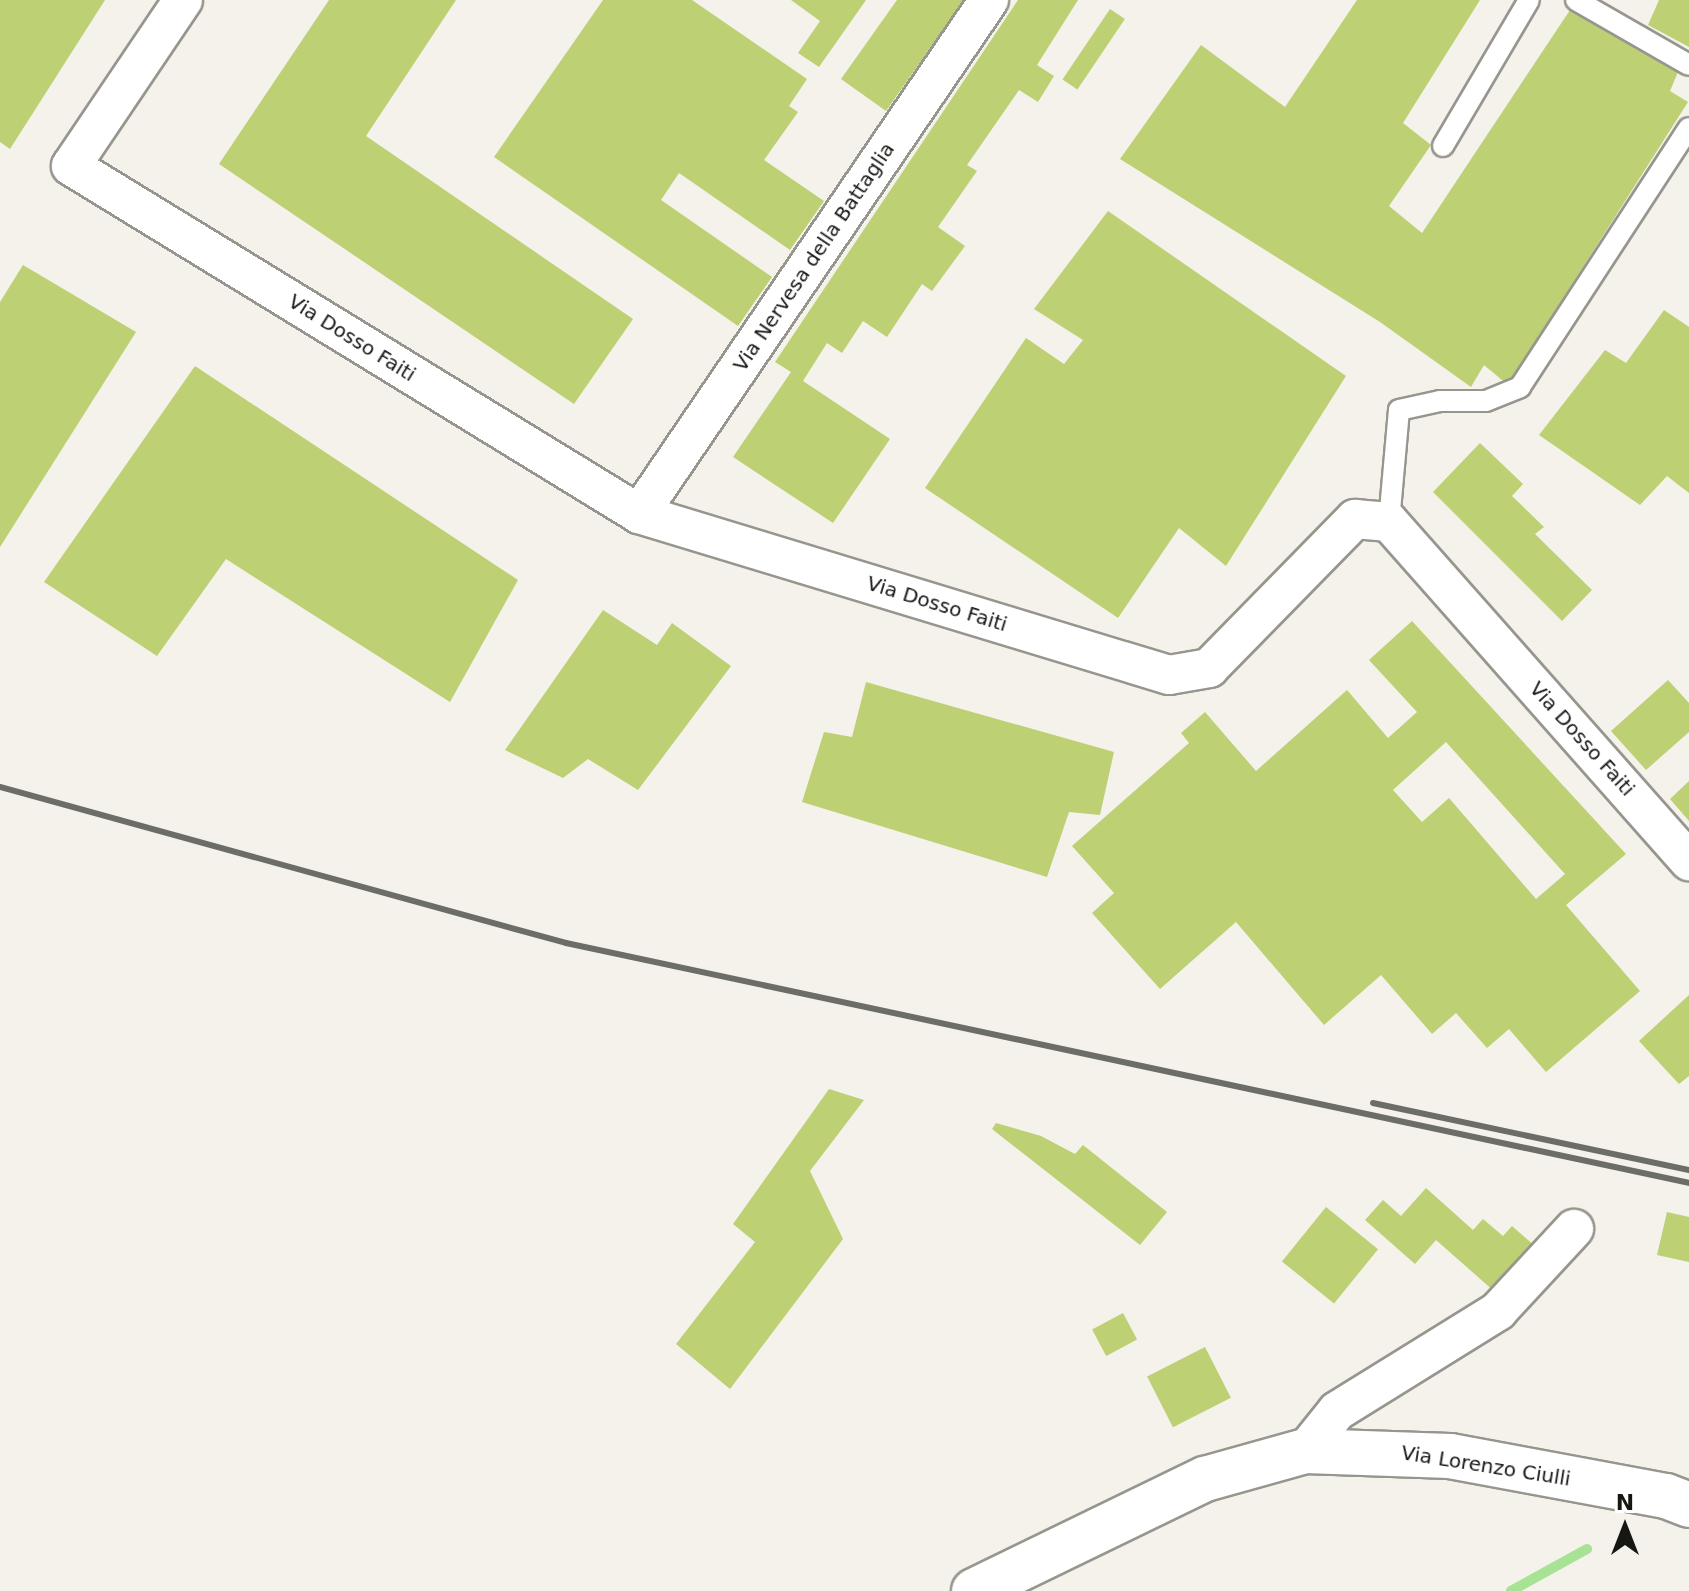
<!DOCTYPE html>
<style>
body{margin:0}
#map{position:relative;width:1689px;height:1591px;overflow:hidden;background:#f4f2ea;font-family:"DejaVu Sans",sans-serif}
div>[style]{position:absolute}
[style*='--x']{left:calc(var(--x)*1px);top:calc(var(--y)*1px);width:calc(var(--w)*1px);rotate:calc(var(--a)*1deg)}
.stream>*{height:10px;margin:-5px;padding:0 5px;transform-origin:5px;border-radius:5px;background:#a8e295}
.building>*{inset:0;background:#bdd074;transform-origin:0 0}
.roads{filter:drop-shadow(2px 0 #97968e) drop-shadow(-2px 0 #97968e) drop-shadow(0 2px #97968e) drop-shadow(0 -2px #97968e)}
.service>*{height:20px;margin:-10px;padding:0 10px;transform-origin:10px;border-radius:10px;background:#fff}
.minor>*{height:38px;margin:-19px;padding:0 19px;transform-origin:19px;border-radius:19px;background:#fff}
.tertiary>*{height:44px;margin:-22px;padding:0 22px;transform-origin:22px;border-radius:22px;background:#fff}
.rail>*{height:6px;margin:-3px;padding:0 3px;transform-origin:3px;border-radius:3px;background:#6d6d68}
span{translate:-50% -50%;white-space:nowrap;text-align:center;line-height:1.15;-webkit-text-stroke:6px #fff;paint-order:stroke}
.street-label{font-size:20px;color:#161613}
.north{position:absolute;left:1585px;top:1487px;width:80px;height:80px;-webkit-text-stroke:6px #fff;paint-order:stroke;rotate:0deg;font-size:22px;font-weight:700;line-height:32px;text-align:center;color:#161613}
.north::after{content:'';display:block;margin:auto;width:28px;height:36px;background:#161613;clip-path:polygon(50% 0,100% 100%,50% 72%,0 100%)}
</style>
<div id="map">
<div class="stream">
<div style="--x:1511;--y:1591;--w:87;--a:-28.9"></div>
</div>
<div class="building">
<div style="clip-path:polygon(0 0,105px 0,10px 149px,0 142px)"></div>
<div style="clip-path:polygon(329px 0,456px 0,366px 136px,633px 319px,574px 404px,219px 164px)"></div>
<div style="clip-path:polygon(603px 0,692px 0,807px 79px,789px 106px,798px 112px,764px 160px,824px 201px,790px 250px,679px 173px,661px 200px,772px 277px,738px 326px,494px 157px)"></div>
<div style="clip-path:polygon(791px 0,866px 0,819px 67px,798px 53px,820px 21px)"></div>
<div style="clip-path:polygon(897px 0,964px 0,886px 111px,841px 79px)"></div>
<div style="clip-path:polygon(1018px 0,1078px 0,1037px 65px,1054px 76px,1038px 102px,1019px 90px,967px 165px,977px 171px,938px 227px,965px 246px,932px 291px,922px 284px,887px 337px,863px 321px,842px 353px,827px 343px,803px 381px,890px 439px,833px 523px,733px 457px,791px 372px,775px 362px)"></div>
<div style="clip-path:polygon(1357px 0,1480px 0,1403px 123px,1431px 145px,1389px 206px,1422px 233px,1574px 4px,1678px 72px,1670px 91px,1688px 102px,1508px 385px,1484px 365px,1471px 387px,1380px 322px,1120px 159px,1201px 45px,1285px 107px)"></div>
<div style="clip-path:polygon(1659px 0,1689px 0,1689px 47px,1648px 25px)"></div>
<div style="left:1110px;top:9px;width:18px;height:85px;rotate:34deg"></div>
<div style="clip-path:polygon(1108px 211px,1346px 376px,1226px 566px,1179px 528px,1118px 618px,925px 488px,1026px 338px,1064px 364px,1083px 340px,1034px 309px)"></div>
<div style="clip-path:polygon(23px 265px,136px 332px,0 547px,0 302px)"></div>
<div style="clip-path:polygon(1664px 310px,1689px 327px,1689px 493px,1667px 476px,1640px 505px,1539px 435px,1605px 350px,1626px 363px)"></div>
<div style="clip-path:polygon(195px 366px,518px 580px,450px 702px,226px 559px,157px 656px,44px 582px)"></div>
<div style="clip-path:polygon(1480px 443px,1523px 484px,1512px 496px,1544px 527px,1535px 534px,1592px 590px,1562px 621px,1433px 492px)"></div>
<div style="clip-path:polygon(603px 610px,657px 645px,672px 623px,731px 666px,638px 790px,588px 759px,563px 778px,505px 750px)"></div>
<div style="clip-path:polygon(evenodd,1412px 621px,1626px 854px,1566px 905px,1640px 991px,1546px 1072px,1509px 1029px,1487px 1048px,1456px 1013px,1432px 1034px,1381px 975px,1324px 1025px,1236px 922px,1160px 989px,1092px 913px,1114px 893px,1072px 846px,1189px 743px,1181px 733px,1205px 712px,1256px 771px,1347px 690px,1388px 738px,1417px 712px,1369px 660px,1412px 621px,1446px 742px,1565px 874px,1536px 899px,1449px 798px,1422px 822px,1393px 790px,1446px 742px)"></div>
<div style="clip-path:polygon(1668px 680px,1689px 703px,1689px 732px,1646px 770px,1611px 731px)"></div>
<div style="clip-path:polygon(866px 682px,1114px 752px,1100px 815px,1069px 812px,1047px 877px,802px 802px,824px 732px,852px 737px)"></div>
<div style="clip-path:polygon(1689px 781px,1689px 821px,1670px 799px)"></div>
<div style="clip-path:polygon(1689px 995px,1689px 1076px,1679px 1084px,1639px 1041px)"></div>
<div style="clip-path:polygon(829px 1089px,864px 1100px,810px 1171px,843px 1239px,730px 1389px,676px 1344px,755px 1242px,733px 1224px)"></div>
<div style="clip-path:polygon(996px 1123px,1041px 1136px,1075px 1154px,1083px 1145px,1167px 1212px,1140px 1245px,992px 1129px)"></div>
<div style="clip-path:polygon(1426px 1188px,1473px 1230px,1483px 1219px,1503px 1236px,1512px 1226px,1535px 1246px,1495px 1292px,1436px 1240px,1415px 1264px,1365px 1220px,1383px 1200px,1401px 1216px)"></div>
<div style="left:1326px;top:1207px;width:67px;height:70px;rotate:39deg"></div>
<div style="clip-path:polygon(1667px 1212px,1689px 1217px,1689px 1262px,1657px 1255px)"></div>
<div style="left:1123px;top:1313px;width:30px;height:35px;rotate:62deg"></div>
<div style="left:1205px;top:1347px;width:57px;height:65px;rotate:63deg"></div>
</div>
<div class="roads">
<div class="service">
<div style="--x:1576;--y:0;--w:130;--a:29.9"></div>
<div style="--x:1443;--y:146;--w:169;--a:-59.5"></div>
<div style="--x:1389;--y:522;--w:112;--a:-84.9"></div>
<div style="--x:1399;--y:410;--w:42;--a:-12.4"></div>
<div style="--x:1440;--y:401;--w:46;--a:0"></div>
<div style="--x:1486;--y:401;--w:37;--a:-22"></div>
<div style="--x:1520;--y:387;--w:309;--a:-56.9"></div>
</div>
<div class="minor">
<div style="--x:183;--y:0;--w:200;--a:124"></div>
<div style="--x:71;--y:166;--w:666;--a:31.49"></div>
<div style="--x:639;--y:514;--w:554;--a:16.9"></div>
<div style="--x:1169;--y:675;--w:41;--a:-9.9"></div>
<div style="--x:1209;--y:668;--w:209;--a:-45.6"></div>
<div style="--x:1355;--y:519;--w:34;--a:5"></div>
<div style="--x:1389;--y:522;--w:453;--a:48.5"></div>
<div style="--x:639;--y:514;--w:622;--a:-55.75"></div>
<div style="--x:1305;--y:1451;--w:51;--a:-51.3"></div>
<div style="--x:1337;--y:1411;--w:190;--a:-31.8"></div>
<div style="--x:1498;--y:1311;--w:112;--a:-47.2"></div>
</div>
<div class="tertiary">
<div style="--x:974;--y:1591;--w:257;--a:-25.9"></div>
<div style="--x:1205;--y:1479;--w:104;--a:-15.6"></div>
<div style="--x:1305;--y:1451;--w:145;--a:2"></div>
<div style="--x:1450;--y:1456;--w:220;--a:10.5"></div>
<div style="--x:1666;--y:1496;--w:25;--a:21"></div>
</div>
</div>
<div class="rail">
<div style="--x:0;--y:787;--w:587;--a:15.41"></div>
<div style="--x:566;--y:943;--w:1148;--a:12.06"></div>
<div style="--x:1373;--y:1103;--w:323;--a:12"></div>
</div>
<div class="street-label">
<span style="left:814px;top:257px;rotate:-56deg">Via Nervesa della Battaglia</span>
<span style="left:352px;top:338px;rotate:32deg">Via Dosso Faiti</span>
<span style="left:937px;top:604px;rotate:17deg">Via Dosso Faiti</span>
<span style="left:1582px;top:739px;rotate:48deg">Via Dosso Faiti</span>
<span style="left:1486px;top:1466px;rotate:9deg">Via Lorenzo Ciulli</span>
</div>
<div class="north">N</div>
</div>
